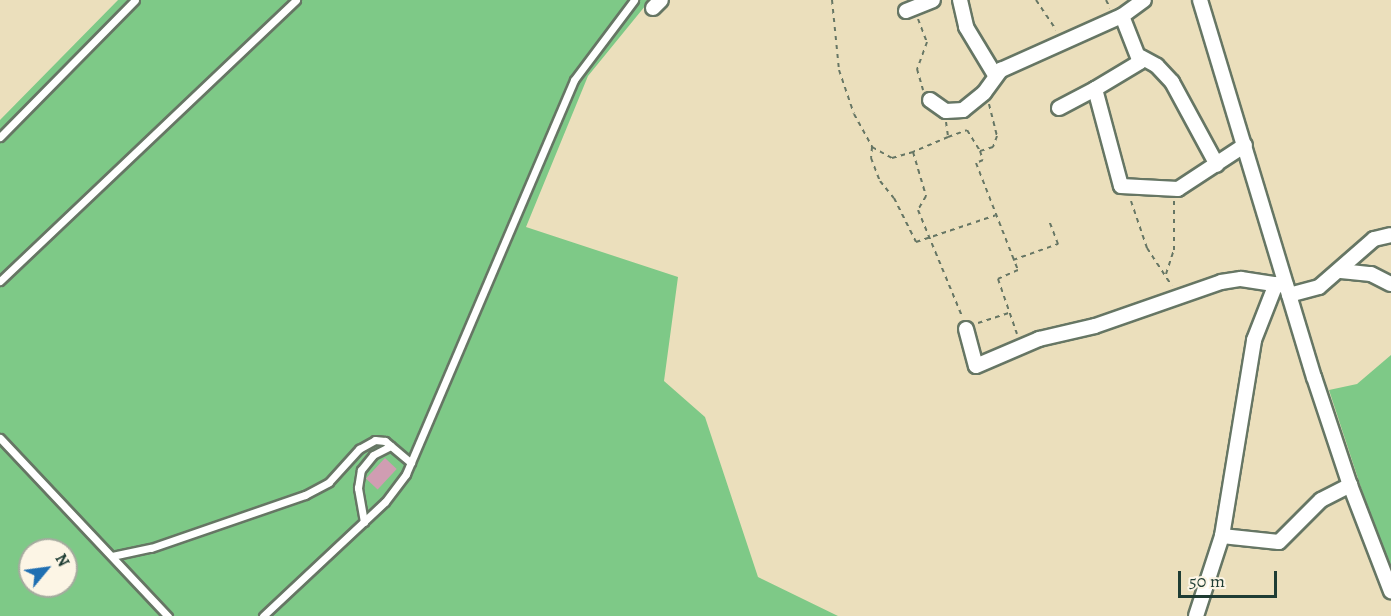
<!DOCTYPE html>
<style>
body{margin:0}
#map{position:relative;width:1391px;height:616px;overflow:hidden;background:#ebdfbc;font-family:Alegreya,serif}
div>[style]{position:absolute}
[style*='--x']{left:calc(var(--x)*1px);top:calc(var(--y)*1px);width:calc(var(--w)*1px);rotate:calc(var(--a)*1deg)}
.green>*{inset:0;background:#7ec987}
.building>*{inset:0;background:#d09db2;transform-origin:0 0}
.path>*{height:2px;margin-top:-1px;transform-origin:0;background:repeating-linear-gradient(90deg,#667664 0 4.5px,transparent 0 9px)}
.roads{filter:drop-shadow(2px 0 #667664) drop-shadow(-2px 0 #667664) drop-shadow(0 2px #667664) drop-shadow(0 -2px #667664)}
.service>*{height:7px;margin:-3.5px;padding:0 3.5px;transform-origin:3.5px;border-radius:3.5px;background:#fff}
.minor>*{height:14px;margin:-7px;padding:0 7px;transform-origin:7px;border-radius:7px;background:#fff}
span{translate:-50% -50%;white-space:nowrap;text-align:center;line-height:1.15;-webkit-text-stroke:5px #fcf5e5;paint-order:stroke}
.north{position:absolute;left:18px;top:538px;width:60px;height:60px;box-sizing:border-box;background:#fcf5e5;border:2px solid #a4ab9e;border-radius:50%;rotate:61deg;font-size:16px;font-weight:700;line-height:24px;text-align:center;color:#1f3d34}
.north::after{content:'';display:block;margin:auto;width:21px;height:27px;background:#1f6fb2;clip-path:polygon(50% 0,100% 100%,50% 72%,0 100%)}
.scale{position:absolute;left:1178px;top:571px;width:99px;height:27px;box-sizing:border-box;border:3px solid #1f3d34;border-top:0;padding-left:8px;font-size:18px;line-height:21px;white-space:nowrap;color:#1f3d34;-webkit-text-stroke:4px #fcf5e5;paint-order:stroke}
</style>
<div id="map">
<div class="green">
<div style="clip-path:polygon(evenodd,118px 0,650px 0,588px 76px,526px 227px,678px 277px,664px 381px,705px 417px,758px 577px,838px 616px,0 616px,0 120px,118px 0,30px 550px,66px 550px,66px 586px,30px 586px,30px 550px)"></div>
<div style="clip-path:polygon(1391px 355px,1391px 579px,1329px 390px,1357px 384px)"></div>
</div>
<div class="building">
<div style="left:385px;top:458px;width:16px;height:28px;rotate:43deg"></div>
</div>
<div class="path">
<div style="--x:832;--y:0;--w:70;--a:84.3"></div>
<div style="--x:839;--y:70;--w:46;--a:71.2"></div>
<div style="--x:854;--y:114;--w:38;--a:61"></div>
<div style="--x:872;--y:147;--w:23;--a:29"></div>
<div style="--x:892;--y:158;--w:22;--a:-16"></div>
<div style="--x:1036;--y:0;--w:36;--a:56"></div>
<div style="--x:1106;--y:0;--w:9;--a:63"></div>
<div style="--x:918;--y:19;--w:25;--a:69"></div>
<div style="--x:927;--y:42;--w:29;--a:110"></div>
<div style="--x:917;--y:69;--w:22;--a:74"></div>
<div style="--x:989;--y:104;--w:33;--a:76"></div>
<div style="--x:997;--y:136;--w:12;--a:110"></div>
<div style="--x:993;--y:147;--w:14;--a:163"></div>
<div style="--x:980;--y:151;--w:9;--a:72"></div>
<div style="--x:983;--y:160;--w:8;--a:157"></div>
<div style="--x:976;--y:163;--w:115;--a:68.6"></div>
<div style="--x:1018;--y:270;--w:22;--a:156"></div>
<div style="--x:998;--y:279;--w:58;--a:70.9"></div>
<div style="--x:946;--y:122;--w:15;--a:82"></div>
<div style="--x:948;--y:137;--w:38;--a:157"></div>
<div style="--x:913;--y:152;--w:46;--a:73.5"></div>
<div style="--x:926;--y:196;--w:16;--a:120"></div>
<div style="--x:918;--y:210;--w:115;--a:67.5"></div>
<div style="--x:948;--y:137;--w:20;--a:-20"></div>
<div style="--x:967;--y:130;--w:25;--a:58"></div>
<div style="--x:872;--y:147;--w:11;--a:95"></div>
<div style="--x:871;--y:158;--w:25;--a:69"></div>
<div style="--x:880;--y:181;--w:22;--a:51"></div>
<div style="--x:894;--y:198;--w:49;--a:63.4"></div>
<div style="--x:916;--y:242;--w:84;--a:-18.6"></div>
<div style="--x:1131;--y:201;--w:50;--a:71.2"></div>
<div style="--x:1147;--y:248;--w:45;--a:56.7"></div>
<div style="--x:1013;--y:260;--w:48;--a:-19.6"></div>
<div style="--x:1058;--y:244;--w:25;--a:-111"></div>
<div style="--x:1166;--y:274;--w:25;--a:-72"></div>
<div style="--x:1174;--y:250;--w:49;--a:-90"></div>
<div style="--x:978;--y:323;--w:33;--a:-18"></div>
</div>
<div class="roads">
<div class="service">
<div style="--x:0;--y:137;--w:192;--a:-45.4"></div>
<div style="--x:0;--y:281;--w:408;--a:-43.5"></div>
<div style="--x:0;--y:438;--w:245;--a:46.7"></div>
<div style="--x:364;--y:522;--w:35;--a:-100"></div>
<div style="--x:358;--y:488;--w:18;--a:-81"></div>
<div style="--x:361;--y:470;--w:19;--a:-51"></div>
<div style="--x:373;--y:455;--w:20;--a:-27"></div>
<div style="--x:112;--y:556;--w:40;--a:-12"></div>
<div style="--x:151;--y:548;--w:163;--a:-19"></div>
<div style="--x:305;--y:495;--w:27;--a:-28"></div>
<div style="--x:329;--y:482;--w:45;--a:-47.7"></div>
<div style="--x:359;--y:449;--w:18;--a:-29"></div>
<div style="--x:375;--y:440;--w:10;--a:6"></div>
<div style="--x:385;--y:441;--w:34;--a:40"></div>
<div style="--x:263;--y:616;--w:167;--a:-43.1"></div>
<div style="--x:385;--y:502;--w:35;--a:-53"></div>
<div style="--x:406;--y:474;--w:428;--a:-66.9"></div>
<div style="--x:574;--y:80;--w:100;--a:-53.1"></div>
</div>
<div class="minor">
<div style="--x:960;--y:0;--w:28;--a:77"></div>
<div style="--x:966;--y:27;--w:56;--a:58.9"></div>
<div style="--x:1200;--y:0;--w:394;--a:73.2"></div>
<div style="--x:1314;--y:377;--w:114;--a:71.6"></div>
<div style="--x:1350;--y:485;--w:114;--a:68.9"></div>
<div style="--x:653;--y:8;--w:11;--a:-45"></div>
<div style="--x:906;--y:11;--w:29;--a:-22"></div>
<div style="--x:1122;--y:16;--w:49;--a:68.6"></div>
<div style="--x:1140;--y:62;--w:52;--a:149"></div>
<div style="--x:1095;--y:89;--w:100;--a:75"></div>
<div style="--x:1121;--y:186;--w:57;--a:3"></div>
<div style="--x:1178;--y:189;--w:80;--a:-33.3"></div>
<div style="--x:1141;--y:57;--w:18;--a:29"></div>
<div style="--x:1157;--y:66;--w:22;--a:47"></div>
<div style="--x:1172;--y:82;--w:94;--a:61.5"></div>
<div style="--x:930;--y:100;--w:19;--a:35"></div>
<div style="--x:946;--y:111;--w:17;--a:-3"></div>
<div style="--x:963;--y:110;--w:27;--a:-39"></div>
<div style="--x:984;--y:93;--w:29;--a:-54"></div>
<div style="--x:1001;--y:70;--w:133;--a:-24.1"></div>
<div style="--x:1122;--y:16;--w:27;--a:-36"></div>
<div style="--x:1059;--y:108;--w:41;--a:-27.8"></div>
<div style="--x:1341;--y:271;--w:30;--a:6"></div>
<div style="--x:1371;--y:274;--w:22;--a:27"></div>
<div style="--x:1289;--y:295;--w:31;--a:-15"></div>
<div style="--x:1319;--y:287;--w:73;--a:-41.1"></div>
<div style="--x:1374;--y:239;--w:17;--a:-13"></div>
<div style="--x:966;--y:329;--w:38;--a:75"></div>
<div style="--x:976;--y:366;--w:69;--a:-23.2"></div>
<div style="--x:1039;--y:339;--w:57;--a:-13.1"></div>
<div style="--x:1095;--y:326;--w:133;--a:-19.2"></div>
<div style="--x:1221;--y:282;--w:20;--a:-9"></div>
<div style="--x:1241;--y:279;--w:46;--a:8.8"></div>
<div style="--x:1222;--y:536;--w:57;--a:6"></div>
<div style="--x:1279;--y:542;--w:59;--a:-45"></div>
<div style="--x:1321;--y:500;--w:33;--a:-27"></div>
<div style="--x:1196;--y:616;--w:84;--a:-72"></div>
<div style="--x:1222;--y:536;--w:199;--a:-80.7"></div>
<div style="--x:1254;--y:340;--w:60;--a:-68.6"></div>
</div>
</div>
<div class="north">N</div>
<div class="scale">50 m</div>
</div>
